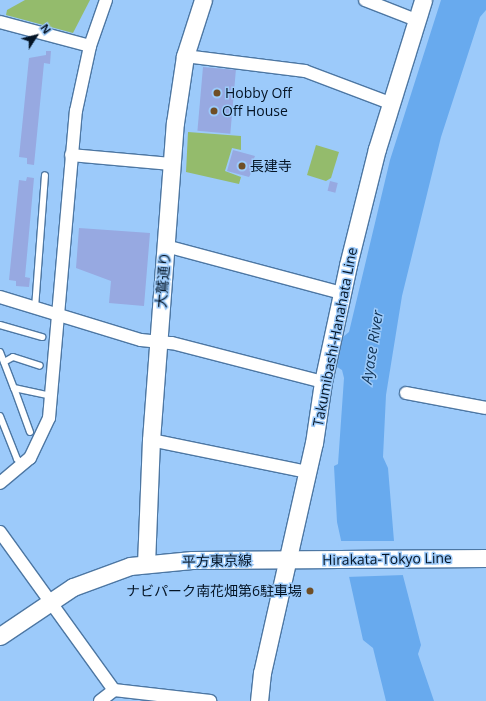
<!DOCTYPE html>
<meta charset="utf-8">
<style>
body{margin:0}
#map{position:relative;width:486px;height:701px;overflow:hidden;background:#9ccafa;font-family:"Open Sans","Noto Sans JP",sans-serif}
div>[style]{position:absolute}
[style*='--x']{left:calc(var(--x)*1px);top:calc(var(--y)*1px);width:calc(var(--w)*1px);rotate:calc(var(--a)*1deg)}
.green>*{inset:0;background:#94bb6c}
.water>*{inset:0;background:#68aaee}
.pier>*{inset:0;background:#9ccafa}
.building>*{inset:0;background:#97a9e1;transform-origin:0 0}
.roads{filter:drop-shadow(1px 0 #4d77a3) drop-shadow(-1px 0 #4d77a3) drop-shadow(0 1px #4d77a3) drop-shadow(0 -1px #4d77a3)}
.lane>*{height:6px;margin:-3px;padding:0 3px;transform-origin:3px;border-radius:3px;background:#fff}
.street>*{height:12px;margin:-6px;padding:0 6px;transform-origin:6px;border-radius:6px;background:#fff}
.secondary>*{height:17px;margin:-8.5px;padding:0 8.5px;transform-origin:8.5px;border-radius:8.5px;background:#fff}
.dots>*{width:11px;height:11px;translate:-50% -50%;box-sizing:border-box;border:2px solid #9ccafa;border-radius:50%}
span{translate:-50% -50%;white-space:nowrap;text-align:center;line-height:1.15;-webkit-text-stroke:3px #9ccafa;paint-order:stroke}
.poi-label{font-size:14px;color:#041425}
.left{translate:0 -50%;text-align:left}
.right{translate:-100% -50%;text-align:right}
.street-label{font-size:14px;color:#041425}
.water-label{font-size:15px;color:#0f3254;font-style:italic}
.north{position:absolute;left:16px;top:16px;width:40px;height:40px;-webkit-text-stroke:3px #9ccafa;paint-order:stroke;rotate:54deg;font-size:11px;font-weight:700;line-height:16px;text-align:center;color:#041425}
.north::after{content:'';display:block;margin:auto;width:14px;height:18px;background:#041425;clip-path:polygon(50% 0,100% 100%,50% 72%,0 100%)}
</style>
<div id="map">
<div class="green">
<div style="clip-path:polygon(25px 0,90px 0,73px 33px,6px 15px,7px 10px)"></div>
<div style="clip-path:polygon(188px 132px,241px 136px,241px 150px,232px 148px,225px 171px,241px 177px,239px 184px,186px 172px)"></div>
<div style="clip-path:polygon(316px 145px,339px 152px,331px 178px,326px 181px,307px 175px)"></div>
</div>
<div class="water">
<div style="clip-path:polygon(441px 0,486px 0,486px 10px,480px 17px,441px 137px,402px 296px,386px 395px,383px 457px,388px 468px,394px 541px,421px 645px,418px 654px,434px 701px,386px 701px,373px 648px,363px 640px,337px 522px,334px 466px,338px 464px,344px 378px,342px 370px,337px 367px,343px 337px,349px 332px,390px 160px)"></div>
</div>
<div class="pier">
<div style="clip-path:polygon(338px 541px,395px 541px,404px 575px,346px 577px)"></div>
</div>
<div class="building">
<div style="clip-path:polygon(46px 51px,51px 51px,50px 64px,44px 63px,34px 165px,27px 164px,27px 158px,19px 157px,29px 58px,46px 55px)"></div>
<div style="left:203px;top:67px;width:33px;height:64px;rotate:5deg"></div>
<div style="clip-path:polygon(233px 150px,255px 156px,253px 161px,257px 162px,249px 177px,227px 171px)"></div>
<div style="clip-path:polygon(27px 177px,34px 178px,25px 277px,30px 278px,29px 287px,16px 286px,16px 281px,9px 280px,19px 180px,26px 181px)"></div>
<div style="left:330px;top:181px;width:8px;height:10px;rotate:14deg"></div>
<div style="clip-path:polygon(79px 228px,150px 233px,144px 306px,109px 303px,111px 281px,76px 268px)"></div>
</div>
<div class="roads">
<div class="lane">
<div style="--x:35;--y:308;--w:133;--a:-85.7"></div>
<div style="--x:0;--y:325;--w:44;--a:15.9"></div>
<div style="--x:0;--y:352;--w:39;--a:69"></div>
<div style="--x:4;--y:362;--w:10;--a:-29"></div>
<div style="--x:13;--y:357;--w:28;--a:18"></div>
<div style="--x:0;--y:416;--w:46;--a:68.4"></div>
<div style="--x:17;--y:459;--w:8;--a:45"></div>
<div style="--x:30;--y:432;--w:47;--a:-110"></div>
<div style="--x:14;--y:388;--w:39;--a:12"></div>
</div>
<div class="street">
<div style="--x:365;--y:0;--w:55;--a:21.4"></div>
<div style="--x:0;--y:22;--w:93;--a:14.9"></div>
<div style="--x:185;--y:56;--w:121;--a:7.1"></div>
<div style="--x:305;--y:71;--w:91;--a:20.6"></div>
<div style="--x:71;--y:155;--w:100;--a:5.1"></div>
<div style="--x:166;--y:246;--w:182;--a:15"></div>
<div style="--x:0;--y:297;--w:147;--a:17"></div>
<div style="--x:141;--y:340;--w:31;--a:6"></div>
<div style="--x:172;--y:343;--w:156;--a:14.5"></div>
<div style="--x:406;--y:393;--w:81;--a:10.6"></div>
<div style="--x:151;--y:440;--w:159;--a:11.6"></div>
<div style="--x:0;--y:483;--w:39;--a:-40"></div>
<div style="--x:30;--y:458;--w:44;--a:-64.6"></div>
<div style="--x:49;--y:418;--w:308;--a:-85"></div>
<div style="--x:76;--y:111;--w:66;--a:-77.8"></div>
<div style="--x:90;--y:46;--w:49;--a:-70.8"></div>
<div style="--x:0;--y:532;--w:195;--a:54.2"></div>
<div style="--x:100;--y:701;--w:18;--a:-38"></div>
<div style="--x:114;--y:690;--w:97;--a:6.5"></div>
</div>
<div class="secondary">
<div style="--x:146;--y:564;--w:124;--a:-87.7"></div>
<div style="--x:151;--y:440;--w:318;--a:-85.7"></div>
<div style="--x:175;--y:123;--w:68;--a:-81.5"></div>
<div style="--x:185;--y:56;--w:59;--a:-72.2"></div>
<div style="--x:0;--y:636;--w:88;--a:-33.9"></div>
<div style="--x:73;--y:587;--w:61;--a:-20.2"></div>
<div style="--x:130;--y:566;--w:62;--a:-5.5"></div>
<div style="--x:192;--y:560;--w:294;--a:-0.4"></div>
<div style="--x:259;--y:701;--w:28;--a:-84"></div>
<div style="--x:262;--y:673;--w:236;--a:-77.3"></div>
<div style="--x:314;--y:443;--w:62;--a:-81.6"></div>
<div style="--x:323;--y:382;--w:120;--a:-77.9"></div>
<div style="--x:348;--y:265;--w:120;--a:-76"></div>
<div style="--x:377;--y:149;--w:156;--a:-72.8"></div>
</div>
</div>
<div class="dots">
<div style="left:217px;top:93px;background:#6f4e25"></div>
<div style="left:214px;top:111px;background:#6f4e25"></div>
<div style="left:242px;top:166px;background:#6f4e25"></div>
<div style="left:310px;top:591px;background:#6f4e25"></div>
</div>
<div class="poi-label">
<span class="left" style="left:225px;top:93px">Hobby Off</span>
<span class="left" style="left:222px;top:111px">Off House</span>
<span class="left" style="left:250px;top:166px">長建寺</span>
<span class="right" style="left:302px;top:591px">ナビパーク南花畑第6駐車場</span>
</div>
<div class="street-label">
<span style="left:163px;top:280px;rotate:-86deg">大鷲通り</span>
<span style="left:335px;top:337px;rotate:-79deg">Takumibashi-Hanahata Line</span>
<span style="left:387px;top:559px;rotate:-1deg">Hirakata-Tokyo Line</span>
<span style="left:217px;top:561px;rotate:-1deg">平方東京線</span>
</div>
<div class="water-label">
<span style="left:372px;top:347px;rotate:-81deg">Ayase River</span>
</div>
<div class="north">N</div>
</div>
